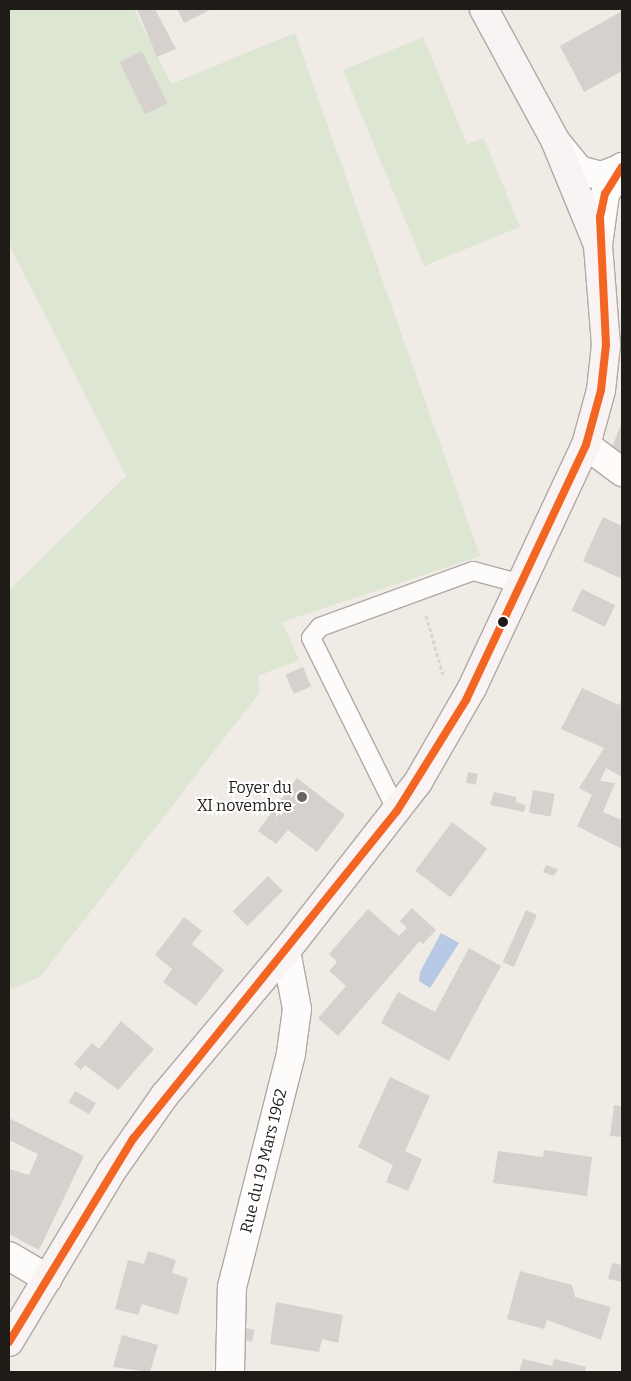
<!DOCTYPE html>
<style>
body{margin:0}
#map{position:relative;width:631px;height:1381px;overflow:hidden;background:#f1ebe6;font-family:Bitter,serif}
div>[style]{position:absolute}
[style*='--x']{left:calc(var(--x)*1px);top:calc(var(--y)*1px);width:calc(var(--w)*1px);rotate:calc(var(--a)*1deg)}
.green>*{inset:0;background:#dde6d2}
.water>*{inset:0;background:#b7c9e5}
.building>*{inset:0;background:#d6d1cc;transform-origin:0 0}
.path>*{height:3px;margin-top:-1.5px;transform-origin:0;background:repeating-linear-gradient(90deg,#d8d6d4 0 4px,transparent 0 6.5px)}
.roads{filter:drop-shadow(1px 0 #aeaaa6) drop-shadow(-1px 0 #aeaaa6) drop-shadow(0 1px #aeaaa6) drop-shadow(0 -1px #aeaaa6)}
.lane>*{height:18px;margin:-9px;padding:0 9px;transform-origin:9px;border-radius:9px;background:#fdfcfb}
.street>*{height:28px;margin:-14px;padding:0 14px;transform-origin:14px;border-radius:14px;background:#fdfcfb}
.secondary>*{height:28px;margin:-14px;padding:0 14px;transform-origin:14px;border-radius:14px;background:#f9f3f4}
.bus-1>*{height:8px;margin:-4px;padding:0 4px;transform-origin:4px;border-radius:4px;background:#f26522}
.dots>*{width:14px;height:14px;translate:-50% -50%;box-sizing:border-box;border:2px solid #fff;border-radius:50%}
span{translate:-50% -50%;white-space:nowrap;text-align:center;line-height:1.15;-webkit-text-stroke:4px #fff;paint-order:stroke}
.poi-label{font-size:16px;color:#1f1c18}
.right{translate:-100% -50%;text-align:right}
.street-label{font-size:16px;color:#1f1c18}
.frame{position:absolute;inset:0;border:10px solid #1f1c18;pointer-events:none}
</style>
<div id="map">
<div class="green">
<div style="clip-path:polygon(9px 9px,134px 9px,171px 84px,295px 33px,480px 556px,282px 622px,299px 660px,258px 676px,260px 692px,40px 977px,9px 990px,9px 590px,126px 476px,9px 244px)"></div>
<div style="clip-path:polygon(423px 37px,467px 144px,484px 138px,520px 227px,424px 266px,343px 70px)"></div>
</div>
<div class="water">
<div style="clip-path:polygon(441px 933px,459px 943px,430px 988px,419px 981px,420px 972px)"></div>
</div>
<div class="building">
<div style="clip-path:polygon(137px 9px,155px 9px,176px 49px,157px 57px)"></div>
<div style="clip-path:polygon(177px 9px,212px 9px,184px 23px)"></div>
<div style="clip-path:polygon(622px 11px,622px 71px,584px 92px,560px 46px)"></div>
<div style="left:142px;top:51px;width:58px;height:25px;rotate:64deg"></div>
<div style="clip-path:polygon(622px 422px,622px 455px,612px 447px)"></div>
<div style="clip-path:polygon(603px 517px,622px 526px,622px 579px,583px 561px)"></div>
<div style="left:582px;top:589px;width:37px;height:24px;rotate:26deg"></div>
<div style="left:303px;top:667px;width:21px;height:19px;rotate:67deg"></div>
<div style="clip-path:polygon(582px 688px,619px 705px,622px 698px,622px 777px,606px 768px,600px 781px,615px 783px,603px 812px,622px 820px,622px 849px,577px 826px,592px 795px,579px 788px,604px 748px,561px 729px)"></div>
<div style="left:468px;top:772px;width:10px;height:11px;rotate:11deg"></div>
<div style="clip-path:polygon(297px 778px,345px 815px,317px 852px,288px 830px,276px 844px,258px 831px)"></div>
<div style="left:533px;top:790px;width:22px;height:23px;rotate:10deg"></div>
<div style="clip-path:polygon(494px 792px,516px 797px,516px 802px,526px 805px,524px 812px,490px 805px)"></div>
<div style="left:452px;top:822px;width:44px;height:61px;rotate:37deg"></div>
<div style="clip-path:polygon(546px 865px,558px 869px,554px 876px,543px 872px)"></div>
<div style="left:268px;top:876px;width:21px;height:50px;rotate:45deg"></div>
<div style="clip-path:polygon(412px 908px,436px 930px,423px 944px,420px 941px,338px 1036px,318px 1018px,346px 986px,329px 971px,337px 962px,329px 954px,368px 909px,399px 936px,407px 928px,400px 921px)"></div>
<div style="left:526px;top:910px;width:12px;height:57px;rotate:24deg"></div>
<div style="clip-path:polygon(184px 917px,202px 931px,192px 944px,224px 970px,196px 1006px,163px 982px,172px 969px,155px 955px)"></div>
<div style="clip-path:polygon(469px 948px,501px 966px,449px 1061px,381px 1023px,398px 992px,435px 1012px)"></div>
<div style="clip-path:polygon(121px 1021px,154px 1049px,118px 1090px,85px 1065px,81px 1070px,74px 1064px,92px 1043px,99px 1049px)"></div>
<div style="clip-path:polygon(390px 1077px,430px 1096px,405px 1151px,422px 1159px,408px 1191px,386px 1182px,393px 1165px,358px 1147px)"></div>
<div style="left:75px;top:1091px;width:24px;height:13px;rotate:30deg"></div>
<div style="clip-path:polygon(614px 1105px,622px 1106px,622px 1137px,610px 1136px)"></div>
<div style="clip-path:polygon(9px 1118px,84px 1156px,39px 1250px,9px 1234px,9px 1169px,29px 1175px,38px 1154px,9px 1140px)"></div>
<div style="clip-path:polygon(544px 1150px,592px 1157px,587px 1196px,493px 1183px,498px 1151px,543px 1157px)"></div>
<div style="clip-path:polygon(148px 1251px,176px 1260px,172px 1273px,188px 1278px,178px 1315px,142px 1304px,138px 1315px,115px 1309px,128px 1260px,144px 1264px)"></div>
<div style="clip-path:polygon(612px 1263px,622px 1265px,622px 1282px,608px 1279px)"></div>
<div style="clip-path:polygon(520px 1271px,572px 1285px,575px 1297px,611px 1307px,601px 1340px,547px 1320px,544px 1329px,507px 1319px)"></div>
<div style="clip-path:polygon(276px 1302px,343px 1315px,338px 1343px,322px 1339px,319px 1352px,270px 1344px)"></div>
<div style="left:237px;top:1326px;width:18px;height:12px;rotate:13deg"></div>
<div style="clip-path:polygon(122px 1335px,158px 1345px,150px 1372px,113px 1367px)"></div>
<div style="clip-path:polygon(523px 1359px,552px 1366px,554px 1359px,586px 1367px,585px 1372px,519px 1372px)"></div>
</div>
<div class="path">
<div style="--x:426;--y:615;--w:62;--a:74.2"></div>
</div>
<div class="roads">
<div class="lane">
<div style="--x:397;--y:811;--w:193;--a:-116.4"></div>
<div style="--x:311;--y:638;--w:14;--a:-51"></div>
<div style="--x:320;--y:627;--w:163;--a:-20.1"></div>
<div style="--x:473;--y:571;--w:51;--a:14.9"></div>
</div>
<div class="street">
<div style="--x:558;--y:144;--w:33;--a:51"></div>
<div style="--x:579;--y:170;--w:23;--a:15"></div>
<div style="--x:601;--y:176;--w:22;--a:-21"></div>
<div style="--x:598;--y:245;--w:51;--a:-82.2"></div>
<div style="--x:605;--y:194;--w:32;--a:-58"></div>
<div style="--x:586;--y:445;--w:45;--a:36.9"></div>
<div style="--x:9;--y:1256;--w:45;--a:30.5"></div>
<div style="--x:230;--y:1372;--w:85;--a:-88.7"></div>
<div style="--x:232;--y:1287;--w:241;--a:-75.8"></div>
<div style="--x:291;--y:1053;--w:44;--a:-82.2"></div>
<div style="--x:297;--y:1009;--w:59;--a:-100.7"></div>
</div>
<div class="secondary">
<div style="--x:9;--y:1342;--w:198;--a:-59"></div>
<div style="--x:111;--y:1172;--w:94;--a:-55"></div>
<div style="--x:165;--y:1095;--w:188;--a:-50"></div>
<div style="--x:286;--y:951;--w:214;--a:-52"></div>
<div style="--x:418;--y:782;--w:108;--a:-60.1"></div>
<div style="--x:472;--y:688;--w:268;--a:-64.9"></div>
<div style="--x:586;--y:445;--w:57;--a:-74.7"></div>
<div style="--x:601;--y:390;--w:45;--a:-83.7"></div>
<div style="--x:606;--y:345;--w:100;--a:-94.6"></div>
<div style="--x:598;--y:245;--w:113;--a:-112.3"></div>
<div style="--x:555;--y:140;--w:149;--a:-118.5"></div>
</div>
</div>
<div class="bus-1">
<div style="--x:9;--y:1342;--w:238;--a:-58.6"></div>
<div style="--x:133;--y:1139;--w:421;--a:-51.2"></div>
<div style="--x:397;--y:811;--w:131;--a:-58.1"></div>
<div style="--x:466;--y:700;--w:282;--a:-64.8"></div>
<div style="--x:586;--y:445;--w:57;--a:-74.7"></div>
<div style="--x:601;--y:390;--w:45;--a:-83.7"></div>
<div style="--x:606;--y:345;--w:128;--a:-92.7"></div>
<div style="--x:600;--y:217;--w:24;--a:-78"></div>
<div style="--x:605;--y:194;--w:32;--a:-58"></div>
</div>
<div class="dots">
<div style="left:503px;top:622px;background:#1f1c18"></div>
<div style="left:302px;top:797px;background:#686460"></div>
</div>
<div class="poi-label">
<span class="right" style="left:292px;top:797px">Foyer du<br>XI novembre</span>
</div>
<div class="street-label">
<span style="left:264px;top:1161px;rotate:-76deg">Rue du 19 Mars 1962</span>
</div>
<div class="frame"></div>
</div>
